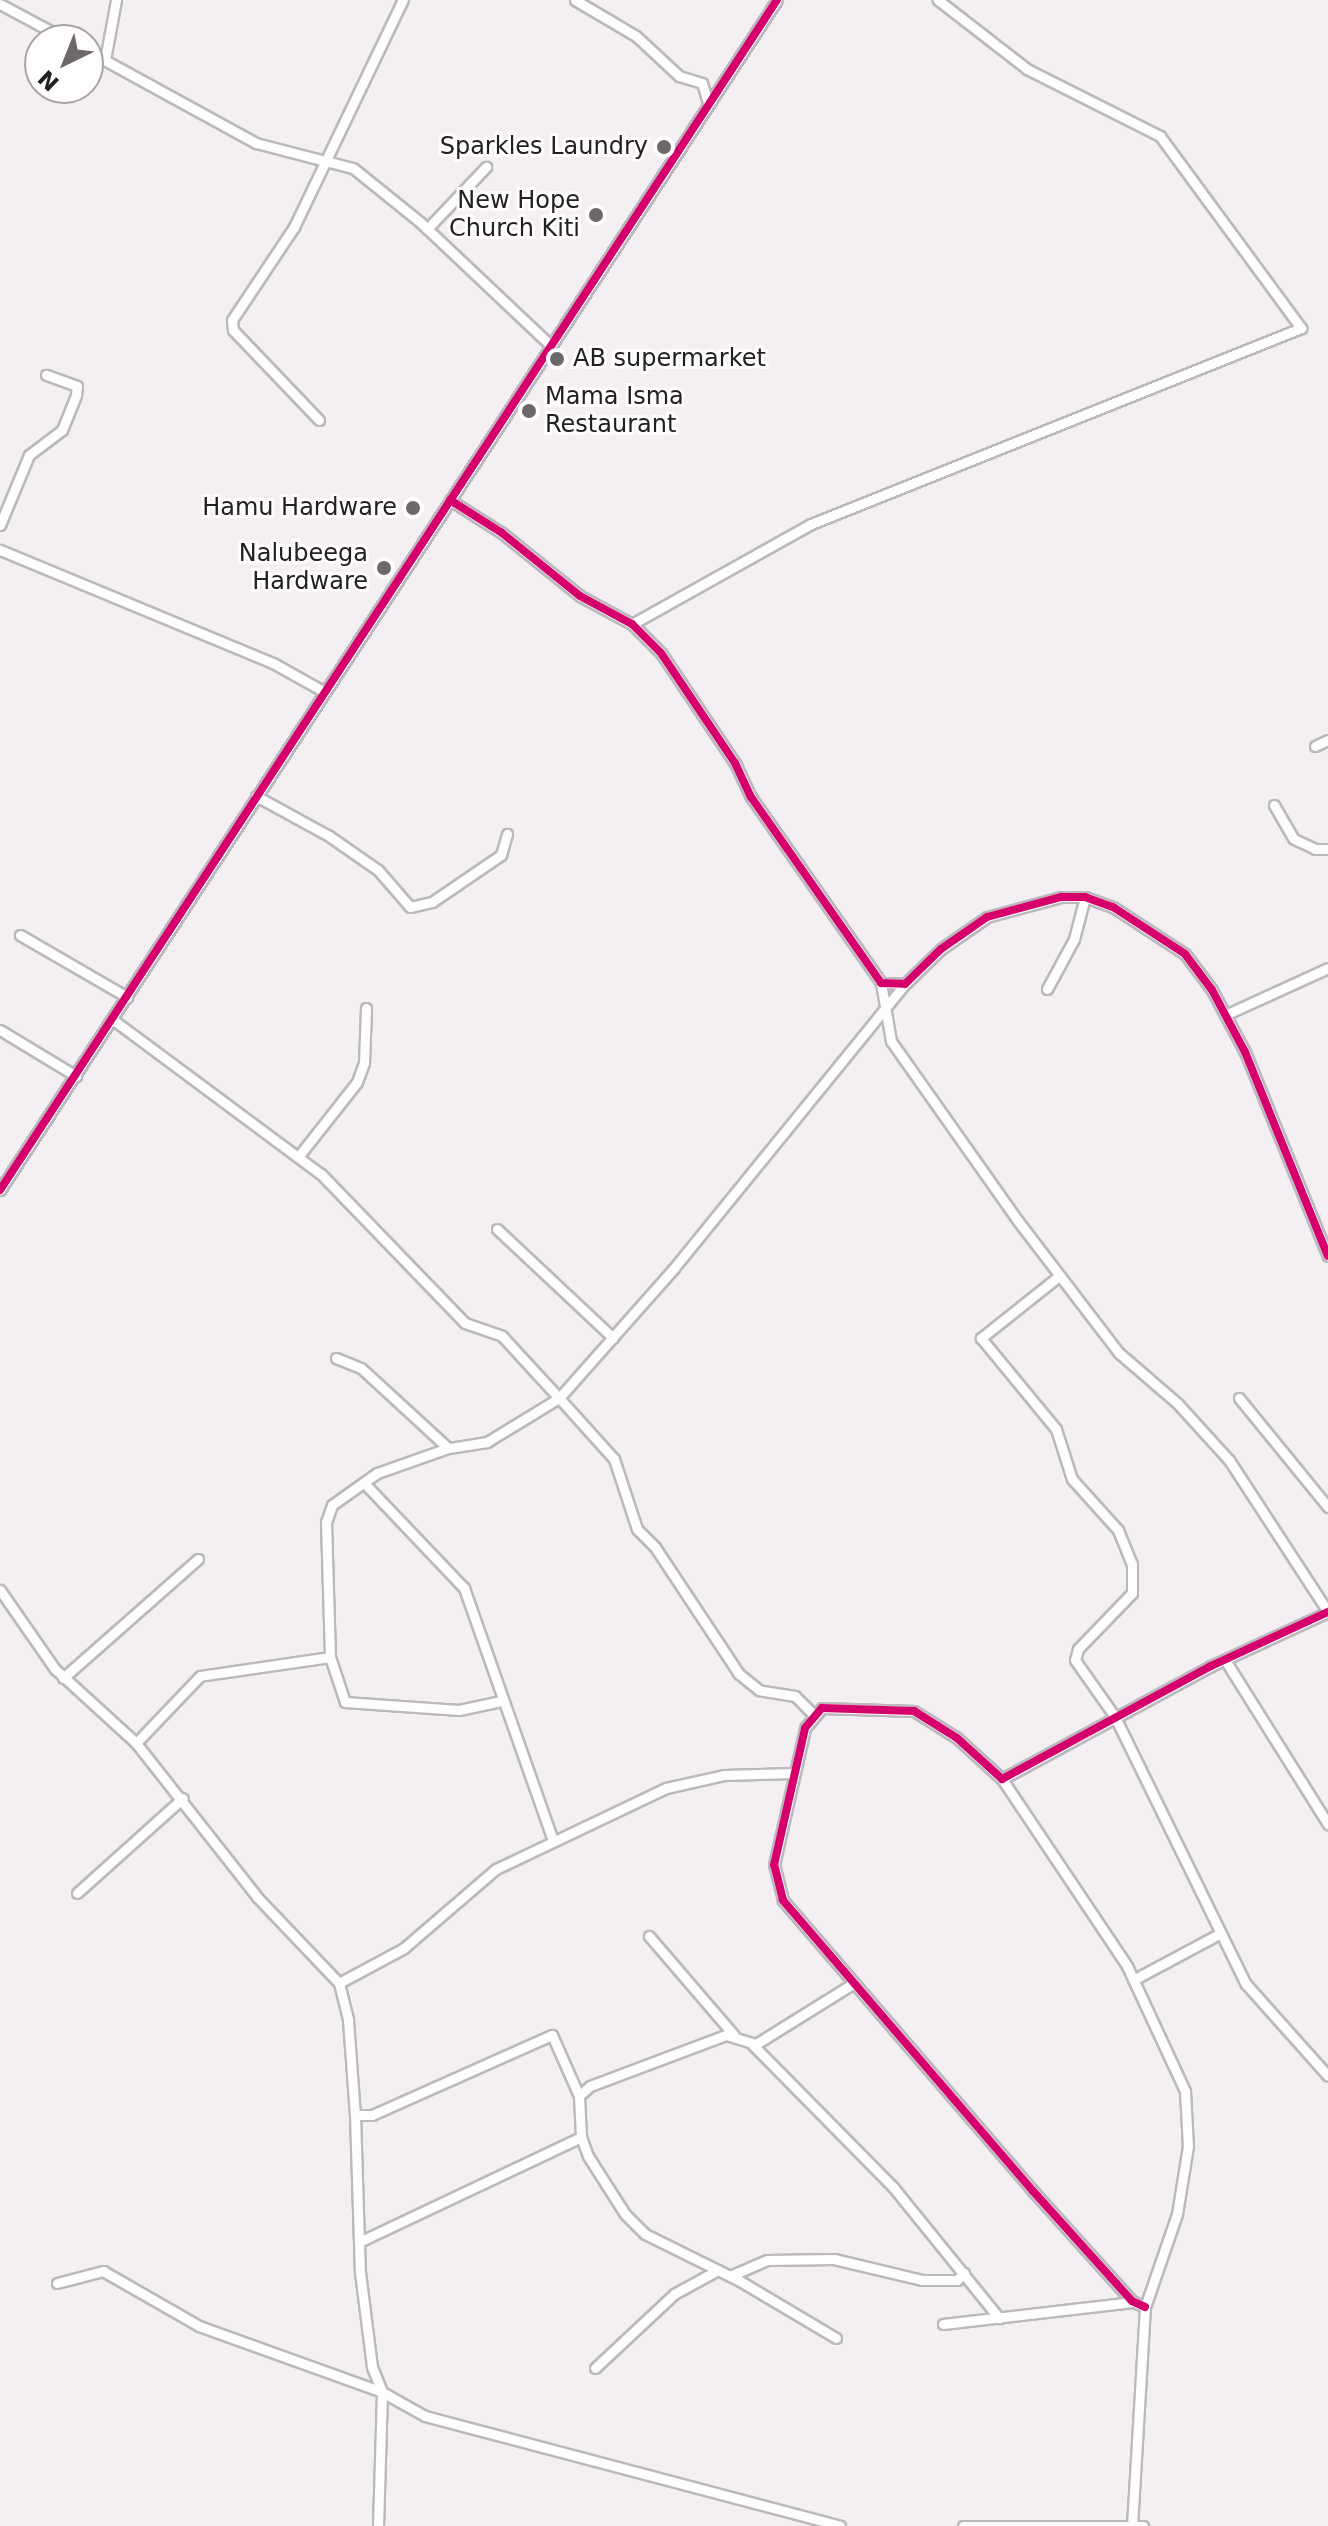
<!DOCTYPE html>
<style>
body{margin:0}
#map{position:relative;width:1328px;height:2526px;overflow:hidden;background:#f3eff3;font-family:"DejaVu Sans",sans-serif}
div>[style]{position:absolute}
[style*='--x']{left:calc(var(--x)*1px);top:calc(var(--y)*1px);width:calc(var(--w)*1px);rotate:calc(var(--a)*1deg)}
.roads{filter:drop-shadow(2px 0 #bbb9bc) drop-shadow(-2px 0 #bbb9bc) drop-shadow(0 2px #bbb9bc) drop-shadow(0 -2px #bbb9bc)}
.minor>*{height:9px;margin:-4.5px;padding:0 4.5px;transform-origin:4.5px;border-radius:4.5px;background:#fdfdfd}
.cycleway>*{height:8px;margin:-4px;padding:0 4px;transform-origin:4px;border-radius:4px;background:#d6006c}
.dots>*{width:22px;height:22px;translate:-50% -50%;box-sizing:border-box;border:4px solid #fefcff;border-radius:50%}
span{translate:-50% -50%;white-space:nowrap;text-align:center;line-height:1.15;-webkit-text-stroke:6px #fefcff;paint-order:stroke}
.poi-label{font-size:24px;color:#232023}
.right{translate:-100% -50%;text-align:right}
.left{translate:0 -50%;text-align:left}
.north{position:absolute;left:24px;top:24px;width:80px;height:80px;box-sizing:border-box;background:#fefcff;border:2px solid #a6a4a7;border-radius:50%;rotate:223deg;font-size:22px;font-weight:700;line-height:32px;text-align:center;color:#232023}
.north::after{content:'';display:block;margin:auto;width:28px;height:36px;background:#6c686c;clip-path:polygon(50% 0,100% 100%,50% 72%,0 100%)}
</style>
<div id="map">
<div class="roads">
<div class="minor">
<div style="--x:575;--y:0;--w:71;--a:30.5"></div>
<div style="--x:636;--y:36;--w:59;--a:42.9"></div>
<div style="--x:679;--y:76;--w:24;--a:17"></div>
<div style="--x:702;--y:83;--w:21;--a:73"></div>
<div style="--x:0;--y:4;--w:76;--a:28.2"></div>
<div style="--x:88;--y:51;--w:192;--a:28.7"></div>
<div style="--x:256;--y:143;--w:100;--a:14.5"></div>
<div style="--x:353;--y:168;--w:86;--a:38.9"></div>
<div style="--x:420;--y:222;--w:178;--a:43.4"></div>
<div style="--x:105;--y:60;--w:61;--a:-79.6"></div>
<div style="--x:427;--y:229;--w:86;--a:-46.4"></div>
<div style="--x:319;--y:420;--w:124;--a:-133.7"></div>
<div style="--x:233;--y:330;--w:10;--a:-96"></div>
<div style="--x:232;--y:320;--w:112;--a:-56.3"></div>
<div style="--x:294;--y:227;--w:252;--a:-64.4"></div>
<div style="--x:450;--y:500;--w:62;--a:32.4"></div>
<div style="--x:502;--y:533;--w:100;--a:38.9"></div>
<div style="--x:580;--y:596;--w:59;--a:28.3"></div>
<div style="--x:632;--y:624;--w:41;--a:45"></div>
<div style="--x:661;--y:653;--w:133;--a:56.1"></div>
<div style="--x:735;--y:763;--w:38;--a:65"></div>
<div style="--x:751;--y:797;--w:227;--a:55"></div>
<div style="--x:881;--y:983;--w:24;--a:2"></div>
<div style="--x:905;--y:984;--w:50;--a:-44.2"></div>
<div style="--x:941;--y:949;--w:56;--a:-34.8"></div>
<div style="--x:987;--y:917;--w:77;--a:-15.1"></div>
<div style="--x:1061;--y:897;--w:24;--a:0"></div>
<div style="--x:1085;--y:897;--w:30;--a:20"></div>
<div style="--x:1113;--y:907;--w:86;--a:33.1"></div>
<div style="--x:1185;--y:954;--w:45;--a:53.1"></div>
<div style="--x:1212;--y:990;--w:70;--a:62"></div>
<div style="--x:1245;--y:1052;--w:220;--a:67.9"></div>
<div style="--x:0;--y:525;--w:76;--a:-67.5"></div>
<div style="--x:29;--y:455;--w:41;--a:-37.1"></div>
<div style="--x:62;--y:430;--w:38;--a:-68"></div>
<div style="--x:76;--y:395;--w:9;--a:-84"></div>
<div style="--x:77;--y:386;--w:33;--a:-160"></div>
<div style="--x:0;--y:550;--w:295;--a:22.5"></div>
<div style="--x:273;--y:663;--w:57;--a:29.2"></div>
<div style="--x:632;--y:624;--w:205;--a:-29.2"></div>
<div style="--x:811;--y:524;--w:528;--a:-21.8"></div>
<div style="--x:1301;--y:328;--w:238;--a:-126.3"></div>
<div style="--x:1160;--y:136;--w:149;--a:-153.3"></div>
<div style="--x:1027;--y:69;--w:113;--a:-142.2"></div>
<div style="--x:1315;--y:746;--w:14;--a:-25"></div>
<div style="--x:256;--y:796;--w:83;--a:28.7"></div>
<div style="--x:329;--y:836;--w:60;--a:34.8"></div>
<div style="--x:378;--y:870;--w:49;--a:49.1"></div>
<div style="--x:410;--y:907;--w:23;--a:-13"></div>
<div style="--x:432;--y:902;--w:83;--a:-34.3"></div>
<div style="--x:501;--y:855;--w:22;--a:-74"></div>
<div style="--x:1274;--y:805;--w:39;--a:60"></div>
<div style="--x:1294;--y:839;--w:23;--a:25"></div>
<div style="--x:1315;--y:849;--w:13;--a:0"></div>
<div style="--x:20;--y:935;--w:124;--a:30.1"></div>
<div style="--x:881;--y:983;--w:59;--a:80.2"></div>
<div style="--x:891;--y:1041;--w:220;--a:54.8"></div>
<div style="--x:1018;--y:1221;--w:166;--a:52.6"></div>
<div style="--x:1119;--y:1353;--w:78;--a:40.8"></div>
<div style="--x:1178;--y:1404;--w:76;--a:47.7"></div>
<div style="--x:1229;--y:1460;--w:181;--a:56.9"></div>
<div style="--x:1047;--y:989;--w:57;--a:-61.6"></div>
<div style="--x:1074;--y:939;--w:43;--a:-75.3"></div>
<div style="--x:1225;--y:1015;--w:113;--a:-24.5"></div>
<div style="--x:112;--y:1019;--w:260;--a:36.6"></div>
<div style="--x:321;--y:1174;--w:207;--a:46"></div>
<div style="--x:465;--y:1323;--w:39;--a:19"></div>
<div style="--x:502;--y:1336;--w:84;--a:47.4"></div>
<div style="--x:559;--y:1398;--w:84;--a:148.6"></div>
<div style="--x:487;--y:1442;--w:39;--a:171"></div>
<div style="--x:448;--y:1448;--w:75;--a:160.6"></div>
<div style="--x:377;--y:1473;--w:55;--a:144.6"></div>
<div style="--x:332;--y:1505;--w:18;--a:109"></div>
<div style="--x:326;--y:1522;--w:135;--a:88.3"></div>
<div style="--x:330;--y:1657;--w:131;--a:171.7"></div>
<div style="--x:200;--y:1676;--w:93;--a:133.7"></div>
<div style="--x:0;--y:1030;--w:89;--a:31.2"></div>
<div style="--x:298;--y:1157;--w:95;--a:-51.8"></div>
<div style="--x:357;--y:1082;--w:20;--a:-70"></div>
<div style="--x:364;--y:1063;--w:55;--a:-87.9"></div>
<div style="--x:0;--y:1190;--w:1421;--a:-56.86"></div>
<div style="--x:497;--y:1229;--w:159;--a:43.2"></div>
<div style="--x:1059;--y:1276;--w:100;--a:141.5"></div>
<div style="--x:981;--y:1338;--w:118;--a:50.5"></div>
<div style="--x:1056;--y:1429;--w:52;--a:72.3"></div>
<div style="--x:1072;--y:1479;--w:69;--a:48"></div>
<div style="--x:1118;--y:1530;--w:37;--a:68"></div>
<div style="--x:1132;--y:1564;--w:29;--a:90"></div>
<div style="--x:1132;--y:1593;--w:78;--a:134"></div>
<div style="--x:1078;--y:1649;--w:11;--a:105"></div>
<div style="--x:1075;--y:1660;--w:70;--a:54.9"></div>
<div style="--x:1115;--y:1717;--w:297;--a:63.9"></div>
<div style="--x:1246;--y:1984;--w:123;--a:48.3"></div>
<div style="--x:336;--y:1358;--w:27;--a:22"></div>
<div style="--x:361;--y:1368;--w:118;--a:42.6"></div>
<div style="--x:1239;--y:1398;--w:141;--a:50.8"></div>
<div style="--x:365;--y:1484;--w:144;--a:46.4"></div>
<div style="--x:464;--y:1588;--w:268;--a:70.6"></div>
<div style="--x:0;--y:1590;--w:96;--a:55.2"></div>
<div style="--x:55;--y:1669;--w:110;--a:42.4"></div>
<div style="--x:136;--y:1743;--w:196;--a:51.8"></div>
<div style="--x:257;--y:1897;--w:119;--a:46.4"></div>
<div style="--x:339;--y:1983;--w:38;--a:76"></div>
<div style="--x:348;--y:2020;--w:95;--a:85.8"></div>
<div style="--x:355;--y:2115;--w:157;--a:88.2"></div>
<div style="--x:360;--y:2272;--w:96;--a:82.8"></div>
<div style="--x:372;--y:2367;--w:27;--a:68"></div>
<div style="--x:382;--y:2392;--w:134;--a:91.7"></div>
<div style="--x:330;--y:1657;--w:47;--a:71.6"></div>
<div style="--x:345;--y:1702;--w:114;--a:4"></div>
<div style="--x:459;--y:1710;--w:43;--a:-12.1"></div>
<div style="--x:1225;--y:1660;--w:194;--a:57.9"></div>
<div style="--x:63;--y:1678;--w:180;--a:-41.4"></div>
<div style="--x:813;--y:1714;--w:25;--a:-135"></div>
<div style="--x:795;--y:1696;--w:36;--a:-171"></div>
<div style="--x:759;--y:1690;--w:26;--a:-141"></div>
<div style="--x:739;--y:1674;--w:152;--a:-123.5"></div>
<div style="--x:655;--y:1547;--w:25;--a:-135"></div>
<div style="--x:637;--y:1529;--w:74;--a:-108.2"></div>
<div style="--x:614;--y:1459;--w:82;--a:-132"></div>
<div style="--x:559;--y:1398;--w:174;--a:-48.5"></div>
<div style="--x:674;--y:1268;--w:366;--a:-50.9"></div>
<div style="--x:1002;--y:1779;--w:225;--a:56.2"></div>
<div style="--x:1127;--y:1966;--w:138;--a:65.1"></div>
<div style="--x:1185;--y:2091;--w:55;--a:86.9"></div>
<div style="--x:1188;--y:2146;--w:69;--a:99.2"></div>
<div style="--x:1177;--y:2214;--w:98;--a:109"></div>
<div style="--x:1145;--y:2307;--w:219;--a:93.4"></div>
<div style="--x:77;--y:1893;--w:142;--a:-41.9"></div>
<div style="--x:649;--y:1936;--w:130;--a:49.4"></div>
<div style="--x:1133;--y:1980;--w:98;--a:-28.1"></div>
<div style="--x:339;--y:1983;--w:74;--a:-28.3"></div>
<div style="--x:404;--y:1948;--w:121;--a:-40.7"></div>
<div style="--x:496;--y:1869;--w:188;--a:-25.5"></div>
<div style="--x:666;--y:1788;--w:59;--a:-12.6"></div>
<div style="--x:724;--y:1775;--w:69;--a:-1.7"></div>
<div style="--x:752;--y:2044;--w:201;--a:45.4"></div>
<div style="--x:893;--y:2187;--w:169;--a:51"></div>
<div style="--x:355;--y:2115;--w:17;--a:0"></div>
<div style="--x:372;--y:2115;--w:197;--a:-24"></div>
<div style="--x:552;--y:2035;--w:67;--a:66.1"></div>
<div style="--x:359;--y:2242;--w:246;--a:-25.3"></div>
<div style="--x:730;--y:2276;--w:40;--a:-23.4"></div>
<div style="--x:767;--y:2260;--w:67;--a:-0.9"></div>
<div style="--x:834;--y:2259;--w:90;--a:13.4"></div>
<div style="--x:922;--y:2280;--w:35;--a:0"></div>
<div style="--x:957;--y:2280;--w:10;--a:-45"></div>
<div style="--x:57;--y:2283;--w:48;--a:-14.6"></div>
<div style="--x:103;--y:2271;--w:111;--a:29.8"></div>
<div style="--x:199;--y:2326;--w:195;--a:19.8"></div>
<div style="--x:382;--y:2392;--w:49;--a:29.2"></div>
<div style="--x:425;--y:2416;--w:429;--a:14.8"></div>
<div style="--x:1145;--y:2307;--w:14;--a:-155"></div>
<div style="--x:1132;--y:2301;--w:148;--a:-132"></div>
<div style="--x:1033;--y:2191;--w:384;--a:-130.7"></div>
<div style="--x:783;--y:1900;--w:36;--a:-104"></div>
<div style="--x:774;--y:1865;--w:140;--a:-77.2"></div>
<div style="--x:805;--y:1728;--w:26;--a:-50"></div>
<div style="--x:822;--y:1708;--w:92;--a:1.9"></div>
<div style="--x:914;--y:1711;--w:51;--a:32.1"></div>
<div style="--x:957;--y:1738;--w:61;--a:42.3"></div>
<div style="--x:1002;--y:1779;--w:238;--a:-28.4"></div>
<div style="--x:1211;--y:1666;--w:129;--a:-24.8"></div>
<div style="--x:943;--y:2324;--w:191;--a:-6.6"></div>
<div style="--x:836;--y:2338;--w:112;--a:-149.3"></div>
<div style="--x:740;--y:2281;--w:106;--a:-153.7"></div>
<div style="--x:645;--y:2234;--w:28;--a:-135"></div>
<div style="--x:625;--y:2214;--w:69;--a:-122.5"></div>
<div style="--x:588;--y:2156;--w:20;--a:-110"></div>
<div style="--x:581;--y:2137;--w:41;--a:-92.8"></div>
<div style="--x:579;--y:2096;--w:15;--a:-42"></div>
<div style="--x:590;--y:2086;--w:145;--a:-20.6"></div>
<div style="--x:726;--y:2035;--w:31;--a:17"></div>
<div style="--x:756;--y:2044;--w:115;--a:-31.9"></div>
<div style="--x:595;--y:2368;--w:108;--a:-43.1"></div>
<div style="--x:674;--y:2294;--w:50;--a:-28.6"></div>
<div style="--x:963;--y:2526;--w:180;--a:0"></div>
</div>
</div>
<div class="cycleway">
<div style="--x:450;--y:500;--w:62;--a:32.4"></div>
<div style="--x:502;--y:533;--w:100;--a:38.9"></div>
<div style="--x:580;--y:596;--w:59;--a:28.3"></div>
<div style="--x:632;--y:624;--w:41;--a:45"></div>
<div style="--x:661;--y:653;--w:133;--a:56.1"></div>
<div style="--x:735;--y:763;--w:38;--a:65"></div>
<div style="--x:751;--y:797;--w:227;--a:55"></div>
<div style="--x:881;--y:983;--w:24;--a:2"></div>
<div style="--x:905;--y:984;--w:50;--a:-44.2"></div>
<div style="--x:941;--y:949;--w:56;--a:-34.8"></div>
<div style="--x:987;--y:917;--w:77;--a:-15.1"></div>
<div style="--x:1061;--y:897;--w:24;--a:0"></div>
<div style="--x:1085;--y:897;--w:30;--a:20"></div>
<div style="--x:1113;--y:907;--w:86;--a:33.1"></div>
<div style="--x:1185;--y:954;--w:45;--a:53.1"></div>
<div style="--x:1212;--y:990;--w:70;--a:62"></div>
<div style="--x:1245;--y:1052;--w:220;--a:67.9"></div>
<div style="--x:0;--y:1190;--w:1421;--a:-56.86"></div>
<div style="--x:1145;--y:2307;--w:14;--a:-155"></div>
<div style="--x:1132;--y:2301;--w:148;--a:-132"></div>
<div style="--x:1033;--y:2191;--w:384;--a:-130.7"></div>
<div style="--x:783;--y:1900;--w:36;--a:-104"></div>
<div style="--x:774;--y:1865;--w:140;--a:-77.2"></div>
<div style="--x:805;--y:1728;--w:26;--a:-50"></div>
<div style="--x:822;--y:1708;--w:92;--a:1.9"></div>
<div style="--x:914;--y:1711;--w:51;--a:32.1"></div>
<div style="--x:957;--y:1738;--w:61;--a:42.3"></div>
<div style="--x:1002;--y:1779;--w:238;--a:-28.4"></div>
<div style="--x:1211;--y:1666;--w:129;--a:-24.8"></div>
</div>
<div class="dots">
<div style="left:664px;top:147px;background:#6c686c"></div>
<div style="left:596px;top:215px;background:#6c686c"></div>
<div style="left:557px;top:359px;background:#6c686c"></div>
<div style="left:529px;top:411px;background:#6c686c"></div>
<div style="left:413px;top:508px;background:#6c686c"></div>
<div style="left:384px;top:568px;background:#6c686c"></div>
</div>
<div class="poi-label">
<span class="right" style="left:648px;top:147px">Sparkles Laundry</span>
<span class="right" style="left:580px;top:215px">New Hope<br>Church Kiti</span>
<span class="left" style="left:573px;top:359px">AB supermarket</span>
<span class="left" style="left:545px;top:411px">Mama Isma<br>Restaurant</span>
<span class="right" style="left:397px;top:508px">Hamu Hardware</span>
<span class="right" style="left:368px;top:568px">Nalubeega<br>Hardware</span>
</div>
<div class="north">N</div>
</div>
